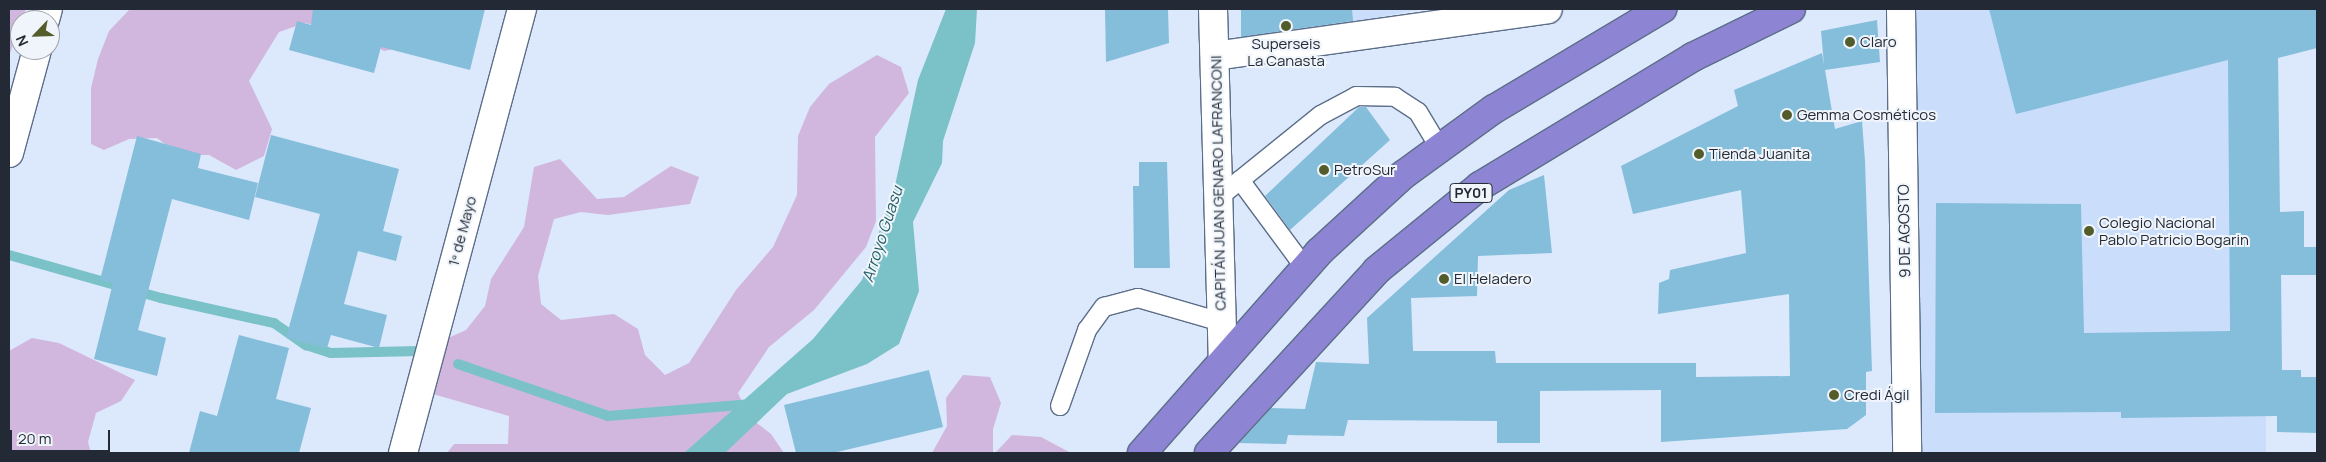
<!DOCTYPE html>
<meta charset="utf-8">
<style>
body{margin:0}
#map{position:relative;width:2326px;height:462px;overflow:hidden;background:#dce8fb;font-family:Manrope,sans-serif}
div>[style]{position:absolute}
[style*='--x']{left:calc(var(--x)*1px);top:calc(var(--y)*1px);width:calc(var(--w)*1px);rotate:calc(var(--a)*1deg)}
.built>*{inset:0;background:#cadefc;transform-origin:0 0}
.green>*{inset:0;background:#d1b7dd}
.water>*{inset:0;background:#7ac2c8}
.stream>*{height:10px;margin:-5px;padding:0 5px;transform-origin:5px;border-radius:5px;background:#7ac2c8}
.building>*{inset:0;background:#85bedb}
.roads{filter:drop-shadow(1px 0 #5c6e89) drop-shadow(-1px 0 #5c6e89) drop-shadow(0 1px #5c6e89) drop-shadow(0 -1px #5c6e89)}
.lane>*{height:18px;margin:-9px;padding:0 9px;transform-origin:9px;border-radius:9px;background:#fff}
.street>*{height:28px;margin:-14px;padding:0 14px;transform-origin:14px;border-radius:14px;background:#fff}
.secondary>*{height:28px;margin:-14px;padding:0 14px;transform-origin:14px;border-radius:14px;background:#fff}
.highway>*{height:28px;margin:-14px;padding:0 14px;transform-origin:14px;border-radius:14px;background:#8d85d3}
.dots>*{width:14px;height:14px;translate:-50% -50%;box-sizing:border-box;border:2px solid #f0f5fb;border-radius:50%}
span{translate:-50% -50%;white-space:nowrap;text-align:center;line-height:1.15;-webkit-text-stroke:4px #f0f5fb;paint-order:stroke}
.shield-label span{padding:1px 4px;background:#f0f5fb;border:1px solid;border-radius:4px;-webkit-text-stroke-width:0}
.shield-label{font-size:14px;color:#232a36;font-weight:700}
.poi-label{font-size:15px;color:#232a36}
.left{translate:0 -50%;text-align:left}
.street-label{font-size:15px;color:#232a36}
.water-label{font-size:16px;color:#246065;font-style:italic}
.frame{position:absolute;inset:0;border:10px solid #232a36;pointer-events:none}
.north{position:absolute;left:10px;top:10px;width:50px;height:50px;box-sizing:border-box;background:#f0f5fb;border:1px solid #9ea4ac;border-radius:50%;rotate:246deg;font-size:14px;font-weight:700;line-height:20px;text-align:center;color:#232a36}
.north::after{content:'';display:block;margin:auto;width:18px;height:22px;background:#535c2b;clip-path:polygon(50% 0,100% 100%,50% 72%,0 100%)}
.scale{position:absolute;left:10px;top:430px;width:100px;height:22px;box-sizing:border-box;border:2px solid #232a36;border-top:0;padding-left:6px;font-size:15px;line-height:18px;white-space:nowrap;color:#232a36;-webkit-text-stroke:4px #f0f5fb;paint-order:stroke}
</style>
<div id="map">
<div class="built">
<div style="clip-path:polygon(1241px 9px,1422px 9px,1241px 44px)"></div>
<div style="left:1901px;top:9px;width:365px;height:444px"></div>
</div>
<div class="green">
<div style="clip-path:polygon(9px 9px,26px 9px,9px 56px)"></div>
<div style="clip-path:polygon(130px 9px,400px 9px,414px 18px,412px 45px,384px 51px,359px 35px,305px 23px,279px 32px,249px 81px,272px 129px,264px 156px,236px 170px,209px 155px,179px 155px,157px 138px,129px 139px,104px 150px,91px 144px,91px 88px,98px 59px,109px 31px)"></div>
<div style="clip-path:polygon(877px 55px,901px 67px,909px 93px,875px 137px,876px 221px,866px 247px,814px 310px,769px 347px,738px 393px,749px 417px,771px 434px,784px 453px,447px 453px,454px 444px,508px 444px,509px 416px,426px 392px,439px 342px,466px 330px,485px 306px,491px 279px,524px 227px,534px 167px,560px 159px,597px 199px,624px 197px,671px 166px,699px 177px,690px 204px,608px 215px,581px 212px,554px 219px,538px 276px,541px 304px,561px 320px,614px 314px,638px 329px,645px 355px,665px 375px,689px 363px,736px 290px,773px 247px,797px 195px,798px 136px,810px 107px,829px 84px)"></div>
<div style="clip-path:polygon(32px 338px,59px 343px,135px 380px,121px 401px,96px 413px,88px 442px,91px 453px,9px 453px,9px 351px)"></div>
<div style="clip-path:polygon(963px 375px,990px 377px,1001px 403px,993px 429px,993px 453px,932px 453px,947px 426px,946px 398px)"></div>
<div style="clip-path:polygon(1012px 435px,1041px 437px,1071px 453px,995px 453px)"></div>
</div>
<div class="water">
<div style="clip-path:polygon(946px 9px,977px 9px,975px 43px,943px 141px,942px 163px,913px 222px,919px 291px,899px 344px,867px 364px,787px 394px,725px 453px,684px 453px,813px 339px,862px 280px,894px 190px,918px 80px)"></div>
</div>
<div class="stream">
<div style="--x:9;--y:255;--w:158;--a:15.8"></div>
<div style="--x:161;--y:298;--w:116;--a:12.5"></div>
<div style="--x:274;--y:323;--w:39;--a:35"></div>
<div style="--x:306;--y:345;--w:26;--a:18"></div>
<div style="--x:331;--y:353;--w:88;--a:-1.3"></div>
<div style="--x:458;--y:364;--w:159;--a:19.1"></div>
<div style="--x:608;--y:416;--w:144;--a:-4.8"></div>
</div>
<div class="building">
<div style="clip-path:polygon(313px 9px,485px 9px,470px 70px,381px 47px,374px 73px,289px 50px,297px 21px,311px 25px)"></div>
<div style="clip-path:polygon(1105px 9px,1168px 9px,1169px 43px,1106px 62px)"></div>
<div style="clip-path:polygon(1241px 9px,1352px 9px,1353px 21px,1241px 37px)"></div>
<div style="clip-path:polygon(1989px 9px,2317px 9px,2317px 48px,2278px 58px,2280px 212px,2304px 211px,2304px 247px,2317px 247px,2317px 275px,2281px 275px,2282px 370px,2301px 370px,2301px 377px,2317px 377px,2317px 433px,2277px 432px,2277px 416px,2121px 418px,2121px 412px,1935px 413px,1936px 203px,2081px 204px,2084px 333px,2230px 331px,2228px 60px,2016px 114px)"></div>
<div style="clip-path:polygon(1877px 20px,1880px 62px,1825px 70px,1835px 129px,1862px 121px,1865px 161px,1872px 371px,1866px 372px,1866px 415px,1847px 429px,1661px 442px,1661px 390px,1540px 391px,1540px 443px,1497px 443px,1497px 421px,1348px 420px,1344px 436px,1288px 435px,1286px 444px,1239px 443px,1271px 408px,1305px 409px,1316px 362px,1369px 364px,1367px 318px,1509px 190px,1544px 175px,1552px 253px,1478px 256px,1477px 296px,1411px 298px,1413px 351px,1495px 351px,1496px 363px,1696px 363px,1696px 377px,1790px 376px,1789px 294px,1658px 314px,1659px 283px,1669px 279px,1670px 270px,1746px 253px,1741px 190px,1633px 214px,1621px 166px,1738px 106px,1734px 90px,1822px 53px,1824px 65px,1821px 31px)"></div>
<div style="clip-path:polygon(1359px 107px,1366px 107px,1390px 140px,1290px 230px,1265px 196px)"></div>
<div style="clip-path:polygon(271px 135px,399px 169px,383px 231px,402px 236px,396px 261px,358px 251px,344px 304px,387px 315px,379px 348px,331px 335px,327px 348px,286px 338px,320px 214px,255px 197px)"></div>
<div style="clip-path:polygon(137px 136px,201px 154px,198px 168px,258px 183px,249px 220px,172px 199px,138px 330px,166px 338px,157px 376px,94px 359px,113px 283px,100px 280px)"></div>
<div style="clip-path:polygon(1139px 162px,1167px 162px,1170px 268px,1134px 268px,1133px 186px,1139px 186px)"></div>
<div style="clip-path:polygon(239px 335px,289px 348px,276px 399px,311px 408px,299px 453px,189px 453px,200px 411px,217px 416px)"></div>
<div style="clip-path:polygon(929px 370px,943px 427px,833px 453px,796px 453px,784px 405px)"></div>
</div>
<div class="roads">
<div class="lane">
<div style="--x:1240;--y:180;--w:109;--a:53.5"></div>
<div style="--x:1218;--y:198;--w:132;--a:-38.9"></div>
<div style="--x:1321;--y:115;--w:40;--a:-28"></div>
<div style="--x:1356;--y:96;--w:39;--a:1"></div>
<div style="--x:1395;--y:97;--w:27;--a:33"></div>
<div style="--x:1418;--y:112;--w:39;--a:59"></div>
<div style="--x:1060;--y:406;--w:81;--a:-70.4"></div>
<div style="--x:1087;--y:330;--w:29;--a:-54"></div>
<div style="--x:1104;--y:307;--w:35;--a:-15"></div>
<div style="--x:1138;--y:298;--w:86;--a:16.1"></div>
</div>
<div class="street">
<div style="--x:1213;--y:9;--w:349;--a:88.4"></div>
<div style="--x:45;--y:20;--w:11;--a:-75"></div>
<div style="--x:1215;--y:56;--w:336;--a:-8"></div>
<div style="--x:9;--y:153;--w:107;--a:-74.8"></div>
<div style="--x:403;--y:453;--w:460;--a:-75"></div>
</div>
<div class="secondary">
<div style="--x:1901;--y:9;--w:444;--a:89.2"></div>
</div>
<div class="highway">
<div style="--x:1142;--y:453;--w:268;--a:-48.6"></div>
<div style="--x:1319;--y:252;--w:114;--a:-42.5"></div>
<div style="--x:1403;--y:175;--w:112;--a:-36"></div>
<div style="--x:1494;--y:109;--w:196;--a:-30.8"></div>
<div style="--x:1209;--y:453;--w:248;--a:-47.4"></div>
<div style="--x:1377;--y:270;--w:133;--a:-39.2"></div>
<div style="--x:1480;--y:186;--w:249;--a:-31.2"></div>
<div style="--x:1693;--y:57;--w:109;--a:-26.1"></div>
</div>
</div>
<div class="dots">
<div style="left:1286px;top:26px;background:#535c2b"></div>
<div style="left:1850px;top:42px;background:#535c2b"></div>
<div style="left:1787px;top:115px;background:#535c2b"></div>
<div style="left:1699px;top:154px;background:#535c2b"></div>
<div style="left:1324px;top:170px;background:#535c2b"></div>
<div style="left:2089px;top:231px;background:#535c2b"></div>
<div style="left:1444px;top:279px;background:#535c2b"></div>
<div style="left:1834px;top:395px;background:#535c2b"></div>
</div>
<div class="shield-label">
<span style="left:1471px;top:193px">PY01</span>
</div>
<div class="poi-label">
<span class="left" style="left:1860px;top:42px">Claro</span>
<span style="left:1286px;top:52px">Superseis<br>La Canasta</span>
<span class="left" style="left:1797px;top:115px">Gemma Cosméticos</span>
<span class="left" style="left:1709px;top:154px">Tienda Juanita</span>
<span class="left" style="left:1334px;top:170px">PetroSur</span>
<span class="left" style="left:2099px;top:231px">Colegio Nacional<br>Pablo Patricio Bogarin</span>
<span class="left" style="left:1454px;top:279px">El Heladero</span>
<span class="left" style="left:1844px;top:395px">Credi Ágil</span>
</div>
<div class="street-label">
<span style="left:1218px;top:183px;rotate:-91deg">CAPITÁN JUAN GENARO LAFRANCONI</span>
<span style="left:462px;top:231px;rotate:-75deg">1º de Mayo</span>
<span style="left:1904px;top:231px;rotate:-91deg">9 DE AGOSTO</span>
</div>
<div class="water-label">
<span style="left:882px;top:234px;rotate:-72deg">Arroyo Guasu</span>
</div>
<div class="frame"></div>
<div class="north">N</div>
<div class="scale">20 m</div>
</div>
